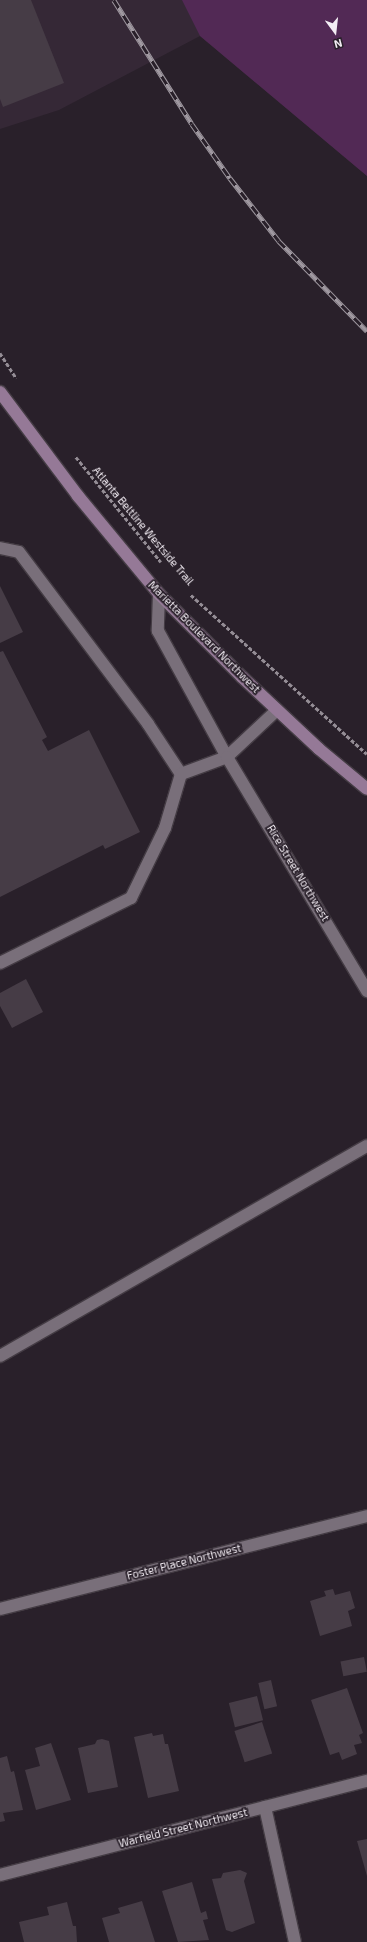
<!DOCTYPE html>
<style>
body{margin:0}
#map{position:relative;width:367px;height:1942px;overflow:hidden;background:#29202a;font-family:"Exo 2",sans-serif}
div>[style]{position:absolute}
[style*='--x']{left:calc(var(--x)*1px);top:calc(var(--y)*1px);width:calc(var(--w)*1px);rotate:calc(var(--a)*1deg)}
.built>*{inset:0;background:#352836}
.green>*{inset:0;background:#522955}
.building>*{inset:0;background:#463c46;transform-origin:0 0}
.path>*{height:2.5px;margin-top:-1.25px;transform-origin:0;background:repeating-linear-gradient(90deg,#948d95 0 4px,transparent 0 6px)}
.roads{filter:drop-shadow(1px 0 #443c44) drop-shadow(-1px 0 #443c44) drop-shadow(0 1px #443c44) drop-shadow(0 -1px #443c44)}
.lane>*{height:12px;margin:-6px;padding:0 6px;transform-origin:6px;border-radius:6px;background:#796f7a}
.street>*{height:12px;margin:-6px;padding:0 6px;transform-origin:6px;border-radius:6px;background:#796f7a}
.secondary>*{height:12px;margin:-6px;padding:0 6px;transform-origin:6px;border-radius:6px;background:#957997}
.rail>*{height:4.5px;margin-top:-2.25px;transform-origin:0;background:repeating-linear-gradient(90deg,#29202a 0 9px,#a099a1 0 18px);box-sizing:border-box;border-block:1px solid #a099a1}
span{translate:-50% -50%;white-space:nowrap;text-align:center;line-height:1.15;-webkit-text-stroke:3.5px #29202a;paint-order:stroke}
.street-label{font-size:11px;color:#f3edf4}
.north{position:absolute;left:315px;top:12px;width:40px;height:40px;-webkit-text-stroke:3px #29202a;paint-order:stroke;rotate:165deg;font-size:11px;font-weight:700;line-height:16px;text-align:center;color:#f3edf4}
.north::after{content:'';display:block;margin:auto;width:14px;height:18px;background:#f3edf4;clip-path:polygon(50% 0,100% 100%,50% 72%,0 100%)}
</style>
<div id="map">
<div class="built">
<div style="clip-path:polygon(0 0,367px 0,367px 176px,200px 36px,59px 110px,0 129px)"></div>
</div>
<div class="green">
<div style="clip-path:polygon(182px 0,367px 0,367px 176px,200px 36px)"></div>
</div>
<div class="building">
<div style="clip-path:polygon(0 0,31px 0,64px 83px,3px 107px,0 99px)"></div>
<div style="clip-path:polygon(0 586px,23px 632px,0 643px)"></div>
<div style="clip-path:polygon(3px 651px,47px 737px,42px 740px,48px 751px,89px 730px,140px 832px,105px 849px,103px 845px,0 897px,0 652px)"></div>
<div style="clip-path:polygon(26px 979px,43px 1012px,12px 1028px,0 1006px,0 993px)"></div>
<div style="clip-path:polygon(333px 1589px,335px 1595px,350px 1591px,355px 1608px,348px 1611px,352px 1626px,320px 1636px,310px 1601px,326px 1596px,324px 1591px)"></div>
<div style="left:364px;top:1657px;width:15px;height:24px;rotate:79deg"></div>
<div style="left:271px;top:1680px;width:27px;height:13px;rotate:77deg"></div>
<div style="clip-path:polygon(347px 1688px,363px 1733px,359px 1735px,362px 1743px,354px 1745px,357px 1754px,342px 1760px,339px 1752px,330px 1755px,311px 1700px)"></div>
<div style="left:257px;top:1696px;width:25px;height:29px;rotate:76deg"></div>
<div style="left:262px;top:1722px;width:33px;height:29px;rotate:72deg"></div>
<div style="clip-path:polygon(152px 1733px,153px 1736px,163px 1734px,165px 1744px,168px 1744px,179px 1791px,148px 1798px,134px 1737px)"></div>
<div style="clip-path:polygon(102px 1739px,109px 1741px,118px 1787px,88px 1793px,78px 1748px,95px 1744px,97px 1740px)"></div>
<div style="clip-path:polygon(51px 1743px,71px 1800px,36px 1810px,25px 1770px,40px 1766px,35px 1748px)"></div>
<div style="clip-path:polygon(7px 1756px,11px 1772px,14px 1771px,23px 1810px,3px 1813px,5px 1821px,0 1822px,0 1758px)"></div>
<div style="clip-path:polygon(367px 1839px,367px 1876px,357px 1841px)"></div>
<div style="clip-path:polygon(240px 1870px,247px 1873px,244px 1881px,255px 1923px,232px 1932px,226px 1930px,212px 1879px,221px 1878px,223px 1873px)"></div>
<div style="clip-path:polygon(192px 1882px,201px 1913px,206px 1911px,208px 1919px,203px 1920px,209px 1940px,178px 1942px,162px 1891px)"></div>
<div style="clip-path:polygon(142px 1901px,155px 1942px,109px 1942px,102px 1918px,120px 1913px,118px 1908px)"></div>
<div style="clip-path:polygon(67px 1902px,73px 1926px,76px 1926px,77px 1942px,24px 1942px,19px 1922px,49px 1915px,47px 1907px)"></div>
</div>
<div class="path">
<div style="--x:0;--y:353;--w:30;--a:57"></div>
<div style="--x:76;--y:457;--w:135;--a:51"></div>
<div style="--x:191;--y:595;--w:237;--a:42.1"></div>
</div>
<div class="roads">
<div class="lane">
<div style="--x:0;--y:548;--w:19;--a:12"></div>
<div style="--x:19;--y:552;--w:215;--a:53.1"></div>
<div style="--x:148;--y:724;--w:60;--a:56.6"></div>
<div style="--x:0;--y:963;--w:146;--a:-26.4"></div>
<div style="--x:131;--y:898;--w:78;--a:-64.1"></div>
<div style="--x:165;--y:828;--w:56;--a:-73.5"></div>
<div style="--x:181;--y:774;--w:49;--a:-20.3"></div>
<div style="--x:0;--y:1356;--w:423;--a:-29.8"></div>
</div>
<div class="street">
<div style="--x:159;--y:594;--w:37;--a:92"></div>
<div style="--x:158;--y:631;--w:144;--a:61.3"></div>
<div style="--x:277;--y:710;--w:69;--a:136.8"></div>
<div style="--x:227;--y:757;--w:273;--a:59.1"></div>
<div style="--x:0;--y:1609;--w:379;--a:-14.2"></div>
<div style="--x:265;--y:1807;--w:138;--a:77.5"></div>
<div style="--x:0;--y:1875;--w:379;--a:-14.4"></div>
</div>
<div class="secondary">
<div style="--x:0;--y:392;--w:130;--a:53.1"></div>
<div style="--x:78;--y:496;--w:127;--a:50.4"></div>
<div style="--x:159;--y:594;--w:117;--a:45"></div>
<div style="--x:242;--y:677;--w:105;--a:43.1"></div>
<div style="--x:319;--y:749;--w:62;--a:39.8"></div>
</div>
</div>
<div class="rail">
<div style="--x:114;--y:0;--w:146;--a:57.8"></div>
<div style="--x:192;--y:124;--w:66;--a:54.9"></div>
<div style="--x:230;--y:178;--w:80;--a:52.1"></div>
<div style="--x:279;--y:241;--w:126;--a:45.6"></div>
</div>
<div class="street-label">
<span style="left:143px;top:526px;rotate:50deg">Atlanta Beltline Westside Trail</span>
<span style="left:204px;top:637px;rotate:45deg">Marietta Boulevard Northwest</span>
<span style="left:298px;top:873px;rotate:59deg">Rice Street Northwest</span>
<span style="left:184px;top:1562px;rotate:-14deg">Foster Place Northwest</span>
<span style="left:183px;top:1828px;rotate:-14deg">Warfield Street Northwest</span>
</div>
<div class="north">N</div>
</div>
